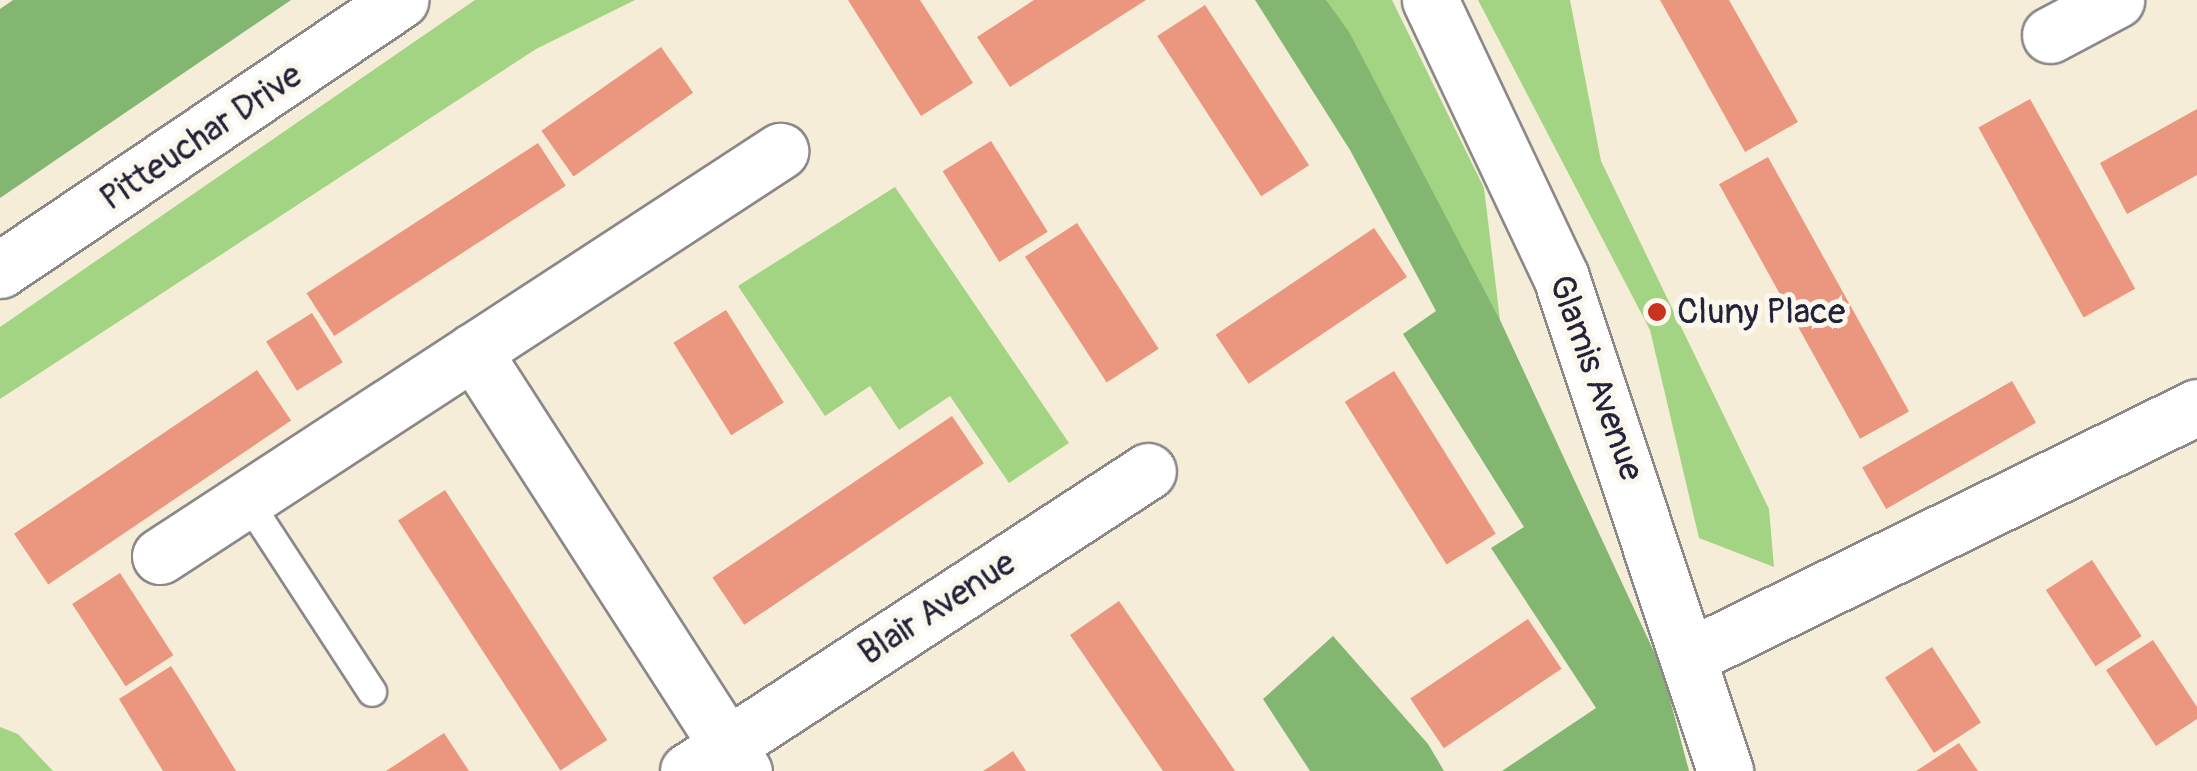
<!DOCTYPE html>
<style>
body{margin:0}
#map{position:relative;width:2197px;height:771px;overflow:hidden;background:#f5edd8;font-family:Pangolin,sans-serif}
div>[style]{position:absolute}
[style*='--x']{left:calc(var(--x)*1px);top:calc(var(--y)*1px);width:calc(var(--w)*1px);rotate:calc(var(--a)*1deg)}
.green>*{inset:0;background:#a3d483}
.forest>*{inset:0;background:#82b671}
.building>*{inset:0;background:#eb967e;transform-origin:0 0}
.roads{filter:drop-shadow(2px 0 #8c888a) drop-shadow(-2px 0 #8c888a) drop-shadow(0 2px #8c888a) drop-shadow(0 -2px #8c888a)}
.lane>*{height:28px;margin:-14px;padding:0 14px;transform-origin:14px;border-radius:14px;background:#fff}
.street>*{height:55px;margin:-27.5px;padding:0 27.5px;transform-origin:27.5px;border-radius:27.5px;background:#fff}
.secondary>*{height:55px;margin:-27.5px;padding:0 27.5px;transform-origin:27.5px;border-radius:27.5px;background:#fff}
.dots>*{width:28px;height:28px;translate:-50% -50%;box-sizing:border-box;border:5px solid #fbf7ec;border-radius:50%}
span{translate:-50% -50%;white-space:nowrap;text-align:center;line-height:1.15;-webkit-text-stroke:10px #fbf7ec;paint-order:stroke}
.street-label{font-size:35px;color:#22223b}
.poi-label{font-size:35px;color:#22223b}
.left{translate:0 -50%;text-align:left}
</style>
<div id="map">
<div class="green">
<div style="clip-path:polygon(475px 0,635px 0,536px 49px,0 399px,0 327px)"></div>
<div style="clip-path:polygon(1326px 0,1392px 0,1484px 188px,1500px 320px)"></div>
<div style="clip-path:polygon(1478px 0,1570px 0,1601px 161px,1769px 509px,1774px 567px,1699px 538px,1650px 330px)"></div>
<div style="clip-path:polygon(895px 187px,1069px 443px,1009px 483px,950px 396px,899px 430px,870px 386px,825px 416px,738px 286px)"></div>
<div style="clip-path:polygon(0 727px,18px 734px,53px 771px,0 771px)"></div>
</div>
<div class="forest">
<div style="clip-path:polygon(13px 0,291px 0,0 198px,0 9px)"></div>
<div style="clip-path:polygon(1255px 0,1326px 0,1349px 32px,1500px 320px,1662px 669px,1689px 771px,1502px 771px,1596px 708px,1491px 548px,1524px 527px,1403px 334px,1436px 311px,1350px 150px)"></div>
<div style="clip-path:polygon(1333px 636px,1428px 744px,1444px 771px,1310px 771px,1263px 699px)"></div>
</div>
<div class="building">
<div style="clip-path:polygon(848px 0,920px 0,973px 83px,921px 116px)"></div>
<div style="clip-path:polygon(1034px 0,1146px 0,1010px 87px,977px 37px)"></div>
<div style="clip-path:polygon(1660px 0,1729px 0,1798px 122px,1745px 152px)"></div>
<div style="left:1205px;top:5px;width:191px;height:57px;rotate:57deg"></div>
<div style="left:661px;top:47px;width:56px;height:146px;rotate:55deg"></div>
<div style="left:2030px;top:99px;width:217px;height:59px;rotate:61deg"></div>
<div style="clip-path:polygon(2197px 109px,2197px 175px,2127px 214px,2100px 163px)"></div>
<div style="left:991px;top:141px;width:107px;height:57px;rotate:58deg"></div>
<div style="left:538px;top:143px;width:51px;height:276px;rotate:57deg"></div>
<div style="left:1768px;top:157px;width:291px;height:56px;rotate:61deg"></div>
<div style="left:1077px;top:223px;width:150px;height:62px;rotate:57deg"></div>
<div style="left:1374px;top:228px;width:59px;height:191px;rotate:56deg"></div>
<div style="left:726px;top:310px;width:109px;height:62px;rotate:58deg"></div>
<div style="left:312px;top:313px;width:58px;height:54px;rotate:58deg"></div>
<div style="left:257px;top:370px;width:61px;height:293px;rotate:56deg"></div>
<div style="left:1394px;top:371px;width:192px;height:58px;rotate:58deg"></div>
<div style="left:2012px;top:381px;width:48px;height:173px;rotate:60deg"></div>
<div style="left:952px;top:416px;width:57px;height:289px;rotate:56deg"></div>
<div style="left:445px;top:490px;width:298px;height:56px;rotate:57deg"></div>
<div style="left:2092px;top:560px;width:91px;height:55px;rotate:57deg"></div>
<div style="left:120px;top:573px;width:98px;height:57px;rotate:57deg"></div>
<div style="clip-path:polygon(1119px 601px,1223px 753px,1235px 771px,1163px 771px,1070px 635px)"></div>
<div style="left:1528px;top:619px;width:60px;height:142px;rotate:56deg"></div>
<div style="clip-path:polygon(2153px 640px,2197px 707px,2197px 719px,2156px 746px,2106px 670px)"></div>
<div style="left:1932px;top:647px;width:90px;height:56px;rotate:57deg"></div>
<div style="clip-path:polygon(171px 666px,192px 699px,236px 771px,163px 771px,119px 699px)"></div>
<div style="clip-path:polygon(444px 733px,469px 771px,386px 771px)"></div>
<div style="clip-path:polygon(1959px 743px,1978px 771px,1916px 771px)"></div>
<div style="clip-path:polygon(1013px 751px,1026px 771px,983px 771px,991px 766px)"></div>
</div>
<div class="roads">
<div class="lane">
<div style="--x:247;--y:500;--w:229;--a:56.9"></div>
</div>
<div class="street">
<div style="--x:1430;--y:0;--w:306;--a:64.7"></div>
<div style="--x:1561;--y:277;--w:521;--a:71.63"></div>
<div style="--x:2050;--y:35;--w:75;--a:-27.9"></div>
<div style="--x:473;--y:351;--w:500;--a:57.2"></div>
<div style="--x:160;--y:556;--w:741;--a:-33.15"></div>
<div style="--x:1694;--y:654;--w:560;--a:-26.15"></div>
<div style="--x:688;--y:771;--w:549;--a:-33.11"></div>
</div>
<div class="secondary">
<div style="--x:0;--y:270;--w:483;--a:-34"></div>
</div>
</div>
<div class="dots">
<div style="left:1657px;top:312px;background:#c8321e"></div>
</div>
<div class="street-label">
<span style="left:201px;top:137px;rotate:-34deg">Pitteuchar Drive</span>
<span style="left:1596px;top:378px;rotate:70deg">Glamis Avenue</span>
<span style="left:937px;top:608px;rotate:-33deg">Blair Avenue</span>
</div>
<div class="poi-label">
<span class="left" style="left:1677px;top:312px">Cluny Place</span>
</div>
</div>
